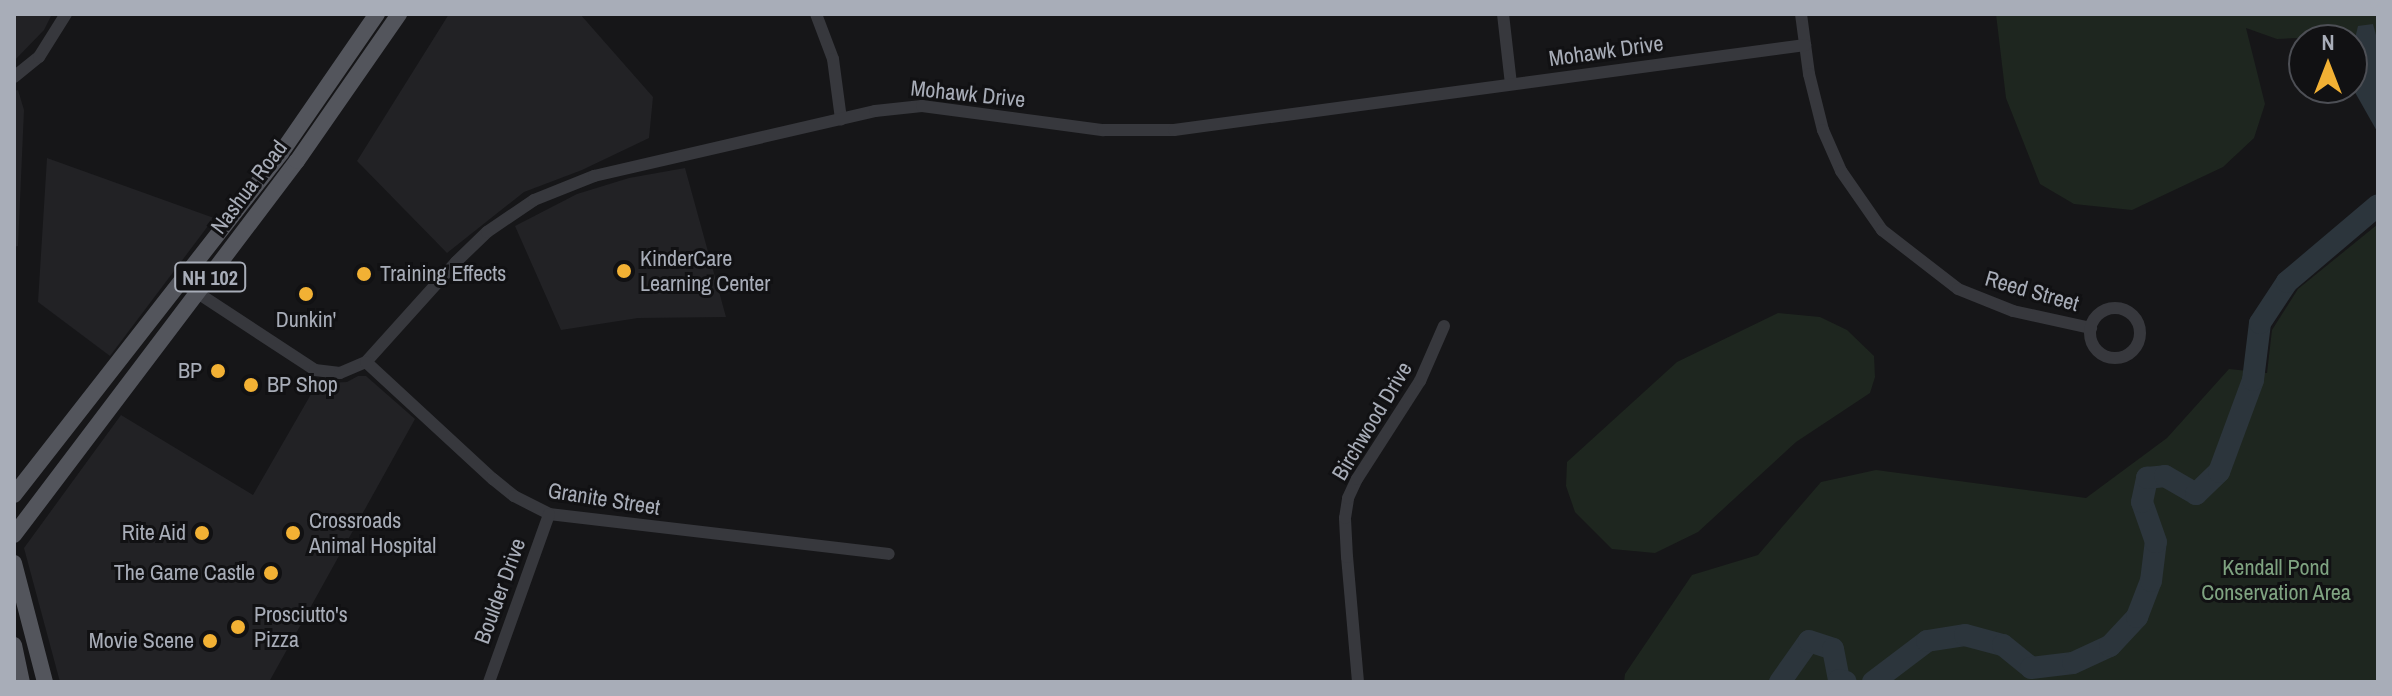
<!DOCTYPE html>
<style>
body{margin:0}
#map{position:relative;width:2392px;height:696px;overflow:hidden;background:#161618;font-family:"Archivo Narrow",sans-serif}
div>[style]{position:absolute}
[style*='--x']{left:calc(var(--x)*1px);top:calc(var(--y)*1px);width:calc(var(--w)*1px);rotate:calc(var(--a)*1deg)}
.built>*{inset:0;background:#222225}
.green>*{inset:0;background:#1e261f}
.water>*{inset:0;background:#2c353c}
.river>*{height:22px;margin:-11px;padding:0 11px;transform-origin:11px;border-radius:11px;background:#2c353c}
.minor>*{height:12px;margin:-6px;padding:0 6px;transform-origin:6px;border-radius:6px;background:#37383d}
.minor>.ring{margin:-6px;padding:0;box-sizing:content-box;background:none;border:12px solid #37383d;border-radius:50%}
.major>*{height:16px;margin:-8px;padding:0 8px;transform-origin:8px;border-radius:8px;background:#53555c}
.dots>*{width:22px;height:22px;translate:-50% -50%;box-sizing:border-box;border:4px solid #111113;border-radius:50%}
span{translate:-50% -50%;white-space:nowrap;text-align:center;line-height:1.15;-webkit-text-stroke:6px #111113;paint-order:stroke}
.shield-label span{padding:2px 6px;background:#111113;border:2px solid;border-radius:6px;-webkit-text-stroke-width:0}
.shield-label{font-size:20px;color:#a8adb8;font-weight:700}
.street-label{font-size:22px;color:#a8adb8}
.poi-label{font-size:22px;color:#a8adb8}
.left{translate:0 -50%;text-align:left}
.right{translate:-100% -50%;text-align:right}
.park-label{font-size:22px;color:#7fa381}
.frame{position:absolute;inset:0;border:16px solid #a8adb8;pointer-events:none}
.north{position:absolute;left:2288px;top:24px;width:80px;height:80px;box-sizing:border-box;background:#111113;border:2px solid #4d4f55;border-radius:50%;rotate:0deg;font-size:22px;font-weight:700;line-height:32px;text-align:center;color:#a8adb8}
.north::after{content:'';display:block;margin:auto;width:28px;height:36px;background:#f2b134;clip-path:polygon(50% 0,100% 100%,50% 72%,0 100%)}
</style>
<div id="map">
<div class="built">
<div style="clip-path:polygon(14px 14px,52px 14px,44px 30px,14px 61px)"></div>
<div style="clip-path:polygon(449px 14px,580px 14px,653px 97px,649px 138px,582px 170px,524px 192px,447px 253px,357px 161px)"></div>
<div style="clip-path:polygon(18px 90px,24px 110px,18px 246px,14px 247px,14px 91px)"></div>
<div style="clip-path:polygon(47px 158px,214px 218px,110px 356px,38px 302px)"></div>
<div style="clip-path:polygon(685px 168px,726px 317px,638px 318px,561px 330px,515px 226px,577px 194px,629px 178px)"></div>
<div style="clip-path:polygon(358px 376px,366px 376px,415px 419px,269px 682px,60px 682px,24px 548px,121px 415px,253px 495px,314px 389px,326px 383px,347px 382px)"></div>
</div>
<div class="green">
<div style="clip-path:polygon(1996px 14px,2378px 14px,2378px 42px,2372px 24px,2354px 54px,2352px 40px,2344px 40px,2331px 31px,2320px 37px,2277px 39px,2246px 28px,2265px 104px,2254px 138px,2223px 167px,2132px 210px,2074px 204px,2040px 184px,2006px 98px)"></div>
<div style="clip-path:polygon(2378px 224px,2378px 682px,1624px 682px,1625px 674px,1692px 575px,1758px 555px,1821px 482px,1876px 470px,2086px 498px,2167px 438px,2229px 369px,2267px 373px,2272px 330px,2298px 289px)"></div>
<div style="clip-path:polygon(1778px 313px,1820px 317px,1847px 330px,1874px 356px,1875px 377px,1870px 393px,1796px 442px,1698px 532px,1655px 553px,1612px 549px,1575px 512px,1566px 486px,1567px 462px,1677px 362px)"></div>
</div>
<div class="water">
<div style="clip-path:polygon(2373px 24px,2378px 42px,2378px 133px,2352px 87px,2352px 51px,2358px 26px)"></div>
</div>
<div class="river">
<div style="--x:1780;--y:682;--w:50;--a:-54.7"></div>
<div style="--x:1809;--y:641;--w:25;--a:18"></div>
<div style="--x:1833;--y:649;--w:32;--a:79"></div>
<div style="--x:1839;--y:680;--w:7;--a:16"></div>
<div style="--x:1873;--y:682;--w:68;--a:-37.2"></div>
<div style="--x:1927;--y:641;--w:38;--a:-9"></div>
<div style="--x:1965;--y:635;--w:39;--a:15"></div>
<div style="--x:2003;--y:645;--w:36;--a:39"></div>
<div style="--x:2031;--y:668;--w:42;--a:-6.8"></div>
<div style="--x:2073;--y:663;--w:41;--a:-24.7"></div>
<div style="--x:2110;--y:646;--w:40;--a:-47"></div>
<div style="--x:2137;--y:617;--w:39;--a:-69"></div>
<div style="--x:2151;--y:581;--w:39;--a:-83"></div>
<div style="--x:2156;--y:542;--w:42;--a:-109.3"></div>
<div style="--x:2142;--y:502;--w:25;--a:-78"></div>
<div style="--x:2147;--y:478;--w:18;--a:-6"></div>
<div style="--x:2165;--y:476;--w:36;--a:30"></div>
<div style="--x:2196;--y:494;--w:32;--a:-44"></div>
<div style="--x:2219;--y:472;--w:98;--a:-69.7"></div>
<div style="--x:2253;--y:380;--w:57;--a:-83"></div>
<div style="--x:2260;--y:323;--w:49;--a:-56.6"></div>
<div style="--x:2287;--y:282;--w:119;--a:-40.2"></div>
</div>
<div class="minor">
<div style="--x:816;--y:14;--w:48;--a:69.3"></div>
<div style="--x:833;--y:59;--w:61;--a:82.4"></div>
<div style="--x:1503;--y:14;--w:70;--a:83.5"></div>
<div style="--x:1801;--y:14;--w:61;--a:82.4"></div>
<div style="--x:1809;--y:74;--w:58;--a:76"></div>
<div style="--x:1823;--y:130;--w:45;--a:66.3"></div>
<div style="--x:1841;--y:171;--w:72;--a:55.2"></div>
<div style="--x:1882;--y:230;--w:96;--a:37.8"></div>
<div style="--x:1958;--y:289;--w:59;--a:21.8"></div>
<div style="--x:2013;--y:311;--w:80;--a:12.3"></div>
<div style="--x:14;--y:77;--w:32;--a:-39"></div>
<div style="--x:39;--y:57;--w:51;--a:-57.9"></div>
<div style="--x:181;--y:282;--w:160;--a:33.3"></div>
<div style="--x:315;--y:370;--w:25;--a:7"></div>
<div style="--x:340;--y:373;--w:28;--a:-23"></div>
<div style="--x:366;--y:362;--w:135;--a:-48"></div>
<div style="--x:456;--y:262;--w:43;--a:-44.1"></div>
<div style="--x:487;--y:232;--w:57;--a:-34.2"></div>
<div style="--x:534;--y:200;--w:65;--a:-21.8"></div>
<div style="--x:594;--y:176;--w:288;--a:-13"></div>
<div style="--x:875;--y:111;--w:47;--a:-6.1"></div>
<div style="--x:922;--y:106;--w:183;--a:7.6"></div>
<div style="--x:1103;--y:130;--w:71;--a:0"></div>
<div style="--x:1174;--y:130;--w:637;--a:-7.67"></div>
<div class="ring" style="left:2090px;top:308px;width:38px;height:38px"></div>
<div style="--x:366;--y:362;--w:173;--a:42.7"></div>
<div style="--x:493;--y:479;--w:27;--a:39"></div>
<div style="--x:514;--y:496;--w:39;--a:27"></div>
<div style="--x:549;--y:514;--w:342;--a:6.7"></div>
<div style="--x:489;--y:682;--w:178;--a:-70.3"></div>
<div style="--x:1358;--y:682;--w:125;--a:-95"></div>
<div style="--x:1347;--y:557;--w:39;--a:-93"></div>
<div style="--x:1345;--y:518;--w:20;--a:-81"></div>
<div style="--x:1348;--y:498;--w:21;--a:-65"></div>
<div style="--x:1357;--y:479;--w:117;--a:-57.3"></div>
<div style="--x:1420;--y:381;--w:60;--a:-66.4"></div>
</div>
<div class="major">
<div style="--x:14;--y:495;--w:434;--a:-52"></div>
<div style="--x:281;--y:153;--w:169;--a:-55.4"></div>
<div style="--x:14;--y:535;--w:469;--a:-52.9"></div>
<div style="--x:297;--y:161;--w:179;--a:-55.2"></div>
<div style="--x:14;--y:563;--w:123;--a:75.4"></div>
<div style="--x:14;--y:645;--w:38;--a:78"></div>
</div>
<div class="dots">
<div style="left:624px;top:271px;background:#f2b134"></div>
<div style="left:364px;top:274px;background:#f2b134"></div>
<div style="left:306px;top:294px;background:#f2b134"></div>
<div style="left:218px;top:371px;background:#f2b134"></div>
<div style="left:251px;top:385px;background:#f2b134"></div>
<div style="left:202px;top:533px;background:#f2b134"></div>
<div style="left:293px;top:533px;background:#f2b134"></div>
<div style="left:271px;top:573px;background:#f2b134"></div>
<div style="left:238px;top:627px;background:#f2b134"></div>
<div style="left:210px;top:641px;background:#f2b134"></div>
</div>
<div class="shield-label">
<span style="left:210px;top:277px">NH 102</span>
</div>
<div class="street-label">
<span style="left:1606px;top:51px;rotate:-8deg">Mohawk Drive</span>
<span style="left:968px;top:94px;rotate:6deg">Mohawk Drive</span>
<span style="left:249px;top:187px;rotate:-53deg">Nashua Road</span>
<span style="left:2032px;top:291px;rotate:16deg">Reed Street</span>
<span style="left:1372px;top:421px;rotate:-59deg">Birchwood Drive</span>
<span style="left:604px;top:499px;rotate:9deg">Granite Street</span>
<span style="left:500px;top:591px;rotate:-70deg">Boulder Drive</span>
</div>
<div class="poi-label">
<span class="left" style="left:640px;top:271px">KinderCare<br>Learning Center</span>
<span class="left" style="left:380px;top:274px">Training Effects</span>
<span style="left:306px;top:320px">Dunkin'</span>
<span class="right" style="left:202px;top:371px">BP</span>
<span class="left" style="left:267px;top:385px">BP Shop</span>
<span class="left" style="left:309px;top:533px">Crossroads<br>Animal Hospital</span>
<span class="right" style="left:186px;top:533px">Rite Aid</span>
<span class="right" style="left:255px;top:573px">The Game Castle</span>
<span class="left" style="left:254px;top:627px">Prosciutto's<br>Pizza</span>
<span class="right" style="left:194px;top:641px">Movie Scene</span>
</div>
<div class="park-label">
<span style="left:2276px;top:580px">Kendall Pond<br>Conservation Area</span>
</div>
<div class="frame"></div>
<div class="north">N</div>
</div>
